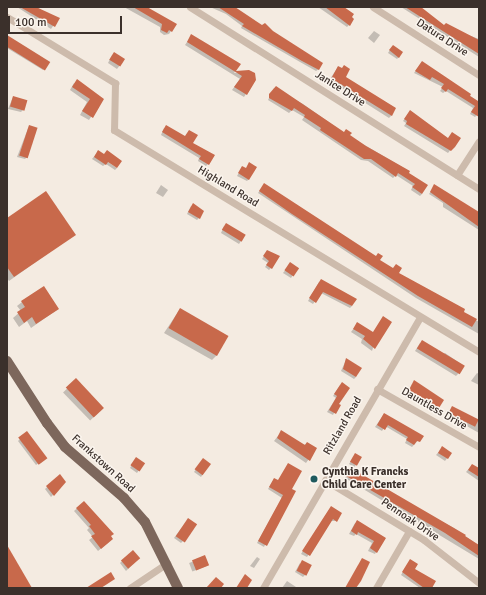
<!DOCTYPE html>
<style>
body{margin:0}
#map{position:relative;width:486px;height:595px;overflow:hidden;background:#f4ebe1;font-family:Signika,sans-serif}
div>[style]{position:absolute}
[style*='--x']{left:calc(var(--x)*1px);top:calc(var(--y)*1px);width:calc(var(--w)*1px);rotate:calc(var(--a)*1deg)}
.shadow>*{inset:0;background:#0003;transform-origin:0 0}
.building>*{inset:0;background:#c8694b;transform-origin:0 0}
.street>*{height:7px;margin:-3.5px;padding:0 3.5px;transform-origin:3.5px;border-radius:3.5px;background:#cdbbac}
.primary>*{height:10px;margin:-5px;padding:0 5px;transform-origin:5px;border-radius:5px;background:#7d675c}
.dots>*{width:11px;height:11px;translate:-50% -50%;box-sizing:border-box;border:2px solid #fbf5ee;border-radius:50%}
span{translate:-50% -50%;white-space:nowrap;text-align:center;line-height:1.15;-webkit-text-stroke:3px #fbf5ee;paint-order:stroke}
.street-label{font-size:11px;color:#3b302b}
.poi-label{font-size:11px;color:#3b302b;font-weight:700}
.left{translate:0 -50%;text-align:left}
.frame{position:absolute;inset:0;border:8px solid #3b302b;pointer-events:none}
.scale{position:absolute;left:8px;top:16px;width:114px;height:18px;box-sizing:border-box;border:2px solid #3b302b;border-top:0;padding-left:5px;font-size:12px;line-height:14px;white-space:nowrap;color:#3b302b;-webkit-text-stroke:3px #fbf5ee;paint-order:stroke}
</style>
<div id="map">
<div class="shadow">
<div style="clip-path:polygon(17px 7px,36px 7px,58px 19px,51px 29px)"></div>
<div style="clip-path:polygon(124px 7px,145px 7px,175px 25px,169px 34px,164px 35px,160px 32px,160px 27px)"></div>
<div style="clip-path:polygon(210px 7px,230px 7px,272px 32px,319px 69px,316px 71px,300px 62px,241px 28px,242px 26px,226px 14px)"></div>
<div style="clip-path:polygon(318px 7px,337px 7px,349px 25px,347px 27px)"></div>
<div style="clip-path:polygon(401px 7px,419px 7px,444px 26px,479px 39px,479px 57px)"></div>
<div style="clip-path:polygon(374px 31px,380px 35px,374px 43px,368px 38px)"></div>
<div style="clip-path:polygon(191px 36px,239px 65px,234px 73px,251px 71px,255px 80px,244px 97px,232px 90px,240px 79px,185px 45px)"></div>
<div style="clip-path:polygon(7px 37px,45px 68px,43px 70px,7px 48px)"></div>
<div style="clip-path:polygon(391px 48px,399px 57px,397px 59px,388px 53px)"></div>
<div style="clip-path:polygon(112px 55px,124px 60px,117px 69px,108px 63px)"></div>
<div style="clip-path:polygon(422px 62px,479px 102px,477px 115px,475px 117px,470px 114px,473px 108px,446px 91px,443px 93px,440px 91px,443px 87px,414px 73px)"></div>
<div style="clip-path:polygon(338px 67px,345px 78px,395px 108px,391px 116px,389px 118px,332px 82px,330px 79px)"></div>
<div style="clip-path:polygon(74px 83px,103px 99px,89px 120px,80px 115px,87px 102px,70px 90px)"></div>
<div style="clip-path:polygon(274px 88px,303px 104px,344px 133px,409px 171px,408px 173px,422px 194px,420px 196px,411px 190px,413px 186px,396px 175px,393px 178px,368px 161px,361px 160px,302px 120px,304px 117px,292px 110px,289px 113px,268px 100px)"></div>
<div style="clip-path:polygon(13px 97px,23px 110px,21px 112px,8px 109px)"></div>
<div style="clip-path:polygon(408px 114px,448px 139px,460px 138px,448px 153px,404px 126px,406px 123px,403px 121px)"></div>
<div style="clip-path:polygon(29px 126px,27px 157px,25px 159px,17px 157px)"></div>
<div style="clip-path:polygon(164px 128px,185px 137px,191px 144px,214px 156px,208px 164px,206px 166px,198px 161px,199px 158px,161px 135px)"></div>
<div style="clip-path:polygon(96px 154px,117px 168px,115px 170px,106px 164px,103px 166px,92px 159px)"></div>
<div style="clip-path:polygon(241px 169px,249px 179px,247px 181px,237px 176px)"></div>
<div style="clip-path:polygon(161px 185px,168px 190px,163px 197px,156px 193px)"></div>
<div style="clip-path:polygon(263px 186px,397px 273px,479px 322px,479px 334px,416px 298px,258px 193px)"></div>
<div style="clip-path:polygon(433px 188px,479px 214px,479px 230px,443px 207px,443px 203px,429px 194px)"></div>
<div style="clip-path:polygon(191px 206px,199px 218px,197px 220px,187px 214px)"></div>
<div style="clip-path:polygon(7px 219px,75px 234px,9px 281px,7px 278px)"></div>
<div style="clip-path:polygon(224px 226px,245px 235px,239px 244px,221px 233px)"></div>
<div style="clip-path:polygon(268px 251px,271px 268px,269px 270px,265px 267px,268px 263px,262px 259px)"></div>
<div style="clip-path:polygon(290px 264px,298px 268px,291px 278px,283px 273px)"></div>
<div style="clip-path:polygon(319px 282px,352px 306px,350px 308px,321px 293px,313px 304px,308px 301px)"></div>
<div style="clip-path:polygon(22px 302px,58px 309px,31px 328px,27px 321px,19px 327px,13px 318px,21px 311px,17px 306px)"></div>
<div style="clip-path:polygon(180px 309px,217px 355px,212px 360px,164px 333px)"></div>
<div style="clip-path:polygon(383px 317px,372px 351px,361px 343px,362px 339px,351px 332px,357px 324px,373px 333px)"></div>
<div style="clip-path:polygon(420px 343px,442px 355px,445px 353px,464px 366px,458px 374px,456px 376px,415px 351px)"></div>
<div style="clip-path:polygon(346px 360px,356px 377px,354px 379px,341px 371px)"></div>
<div style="clip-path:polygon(477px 373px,479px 374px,479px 385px,471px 381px)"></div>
<div style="left:76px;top:380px;width:39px;height:18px;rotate:46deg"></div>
<div style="clip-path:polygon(412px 384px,438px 407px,436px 409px,408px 392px)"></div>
<div style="clip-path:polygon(340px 385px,338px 405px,333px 415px,327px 412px,336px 398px,333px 396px)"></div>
<div style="clip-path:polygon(452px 407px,479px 422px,479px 433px,447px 415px)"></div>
<div style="clip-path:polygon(384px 414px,422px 436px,412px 447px,405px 443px,407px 439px,385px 426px,382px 431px,375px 427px)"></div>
<div style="clip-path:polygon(281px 432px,304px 445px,307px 443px,316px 449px,306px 463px,274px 441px)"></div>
<div style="clip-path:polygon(20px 439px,43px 460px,36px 465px,18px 441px)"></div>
<div style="clip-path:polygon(442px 448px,451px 453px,445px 461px,436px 455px)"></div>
<div style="clip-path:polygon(354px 456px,356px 465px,354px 467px,349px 464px)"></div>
<div style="clip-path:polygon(134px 461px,144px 463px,137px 473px,130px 468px)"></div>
<div style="clip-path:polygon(201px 462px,210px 464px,201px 477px,194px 472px)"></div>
<div style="clip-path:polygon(472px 465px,479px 469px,479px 481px,466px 472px)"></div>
<div style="clip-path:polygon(351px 469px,397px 498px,454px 528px,479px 546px,479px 559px,345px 478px)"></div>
<div style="clip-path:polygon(60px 476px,65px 482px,51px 497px,45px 489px)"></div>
<div style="clip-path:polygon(274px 479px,291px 489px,264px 547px,257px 543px,282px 498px,268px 489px)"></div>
<div style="clip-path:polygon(84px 502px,110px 536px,109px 542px,98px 551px,89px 540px,93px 537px,87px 530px,89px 528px,74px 511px)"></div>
<div style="clip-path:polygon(329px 510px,336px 521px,331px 521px,307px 557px,301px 554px)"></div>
<div style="clip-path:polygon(186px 522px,183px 541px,181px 543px,174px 538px)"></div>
<div style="clip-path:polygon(355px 523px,384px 538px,375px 554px,368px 551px,372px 543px,356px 534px,354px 536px,349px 534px)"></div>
<div style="clip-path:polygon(133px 551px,139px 558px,126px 571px,120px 563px)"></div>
<div style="left:205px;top:557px;width:9px;height:17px;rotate:69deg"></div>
<div style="clip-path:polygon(257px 557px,260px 559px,254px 568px,250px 566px)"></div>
<div style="clip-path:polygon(410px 560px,413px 569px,431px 588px,420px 588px,401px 575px)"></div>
<div style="clip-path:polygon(300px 563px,305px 575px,303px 577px,295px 572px)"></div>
<div style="clip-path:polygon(287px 581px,296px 587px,296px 588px,282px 588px)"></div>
</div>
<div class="building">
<div style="clip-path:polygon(20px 7px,36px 7px,60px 18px,55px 27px)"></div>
<div style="clip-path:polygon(133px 7px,147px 7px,177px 24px,172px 32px,169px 30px,167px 33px,161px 30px,162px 24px)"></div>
<div style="clip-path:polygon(218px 7px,235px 7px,262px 25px,265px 23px,273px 31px,323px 63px,319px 70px,302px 61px,242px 26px,244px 24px)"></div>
<div style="clip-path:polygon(325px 7px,344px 7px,354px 14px,352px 17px,354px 19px,350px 26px)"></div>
<div style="clip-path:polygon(405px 7px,421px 7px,444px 25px,446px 23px,479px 40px,479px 54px)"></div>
<div style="clip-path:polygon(191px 34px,241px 64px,236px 71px,249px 70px,255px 73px,256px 80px,247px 95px,234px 87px,242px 76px,187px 42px)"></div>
<div style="left:7px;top:35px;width:51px;height:10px;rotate:32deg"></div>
<div style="clip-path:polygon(393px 45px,403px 52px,399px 58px,389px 50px)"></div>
<div style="left:114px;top:52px;width:13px;height:9px;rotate:32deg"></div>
<div style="clip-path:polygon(422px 61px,471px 94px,470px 96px,478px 101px,479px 99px,479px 117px,471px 112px,475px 106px,448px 89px,446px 92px,441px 88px,444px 84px,432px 77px,430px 80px,415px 71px)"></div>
<div style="clip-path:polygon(344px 65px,350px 69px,346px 77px,396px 108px,392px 116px,334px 80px,332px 77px,338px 66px,342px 68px)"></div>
<div style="clip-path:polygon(77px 79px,104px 99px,93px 118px,82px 111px,90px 99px,72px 87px)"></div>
<div style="clip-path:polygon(276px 86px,344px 132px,346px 129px,352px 133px,350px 135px,366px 146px,410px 171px,409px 173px,428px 185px,422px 194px,412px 187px,415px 184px,398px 173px,396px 177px,371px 159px,364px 159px,320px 130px,321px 128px,304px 117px,305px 115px,294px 108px,292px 111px,269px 98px,269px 94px)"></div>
<div style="left:13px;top:96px;width:15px;height:11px;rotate:16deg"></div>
<div style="clip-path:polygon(410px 110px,448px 138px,452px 132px,461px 138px,455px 147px,451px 151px,406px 124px,407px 121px,404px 119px)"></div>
<div style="left:29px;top:125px;width:9px;height:32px;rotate:18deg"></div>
<div style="clip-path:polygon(166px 125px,185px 136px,189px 130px,198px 135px,193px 143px,215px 155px,209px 165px,199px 159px,201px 156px,162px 132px)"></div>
<div style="clip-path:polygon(98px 150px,104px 154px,107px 150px,122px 161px,117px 168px,108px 162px,106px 165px,94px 157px)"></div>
<div style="clip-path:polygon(249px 162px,257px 167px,249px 180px,238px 173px,242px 166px,246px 168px)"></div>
<div style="clip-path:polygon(264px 183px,376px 256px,378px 253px,383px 256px,380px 260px,393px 268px,396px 264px,402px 268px,399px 273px,465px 309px,464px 312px,477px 319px,472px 327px,418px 296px,292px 214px,259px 191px)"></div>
<div style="clip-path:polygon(434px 184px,479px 212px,479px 227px,430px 192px)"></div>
<div style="clip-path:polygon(46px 191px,76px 235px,14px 277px,7px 267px,7px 218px)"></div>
<div style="clip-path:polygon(193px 203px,204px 211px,200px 219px,188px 212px)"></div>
<div style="left:226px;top:223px;width:23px;height:8px;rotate:31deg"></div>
<div style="clip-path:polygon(267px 250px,280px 256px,272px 269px,266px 265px,269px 261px,263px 256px)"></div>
<div style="left:290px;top:262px;width:11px;height:10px;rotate:34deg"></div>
<div style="clip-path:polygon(321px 279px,357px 299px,352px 306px,323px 292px,316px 303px,309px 298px)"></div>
<div style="clip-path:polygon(44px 286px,59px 309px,36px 324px,32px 317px,24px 323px,17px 312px,25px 307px,21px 301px)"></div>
<div style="left:180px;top:308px;width:56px;height:23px;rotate:30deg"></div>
<div style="clip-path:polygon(383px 316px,392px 322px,375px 349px,363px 339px,365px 336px,353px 329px,357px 322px,373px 332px)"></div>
<div style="left:422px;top:340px;width:50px;height:10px;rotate:31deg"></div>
<div style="clip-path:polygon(346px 358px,362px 368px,356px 377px,343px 369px)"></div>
<div style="left:76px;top:378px;width:41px;height:14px;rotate:47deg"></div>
<div style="clip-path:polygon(414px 380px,444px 400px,439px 408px,409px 390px)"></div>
<div style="clip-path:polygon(342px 382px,350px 388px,339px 404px,341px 405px,336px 414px,329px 410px,337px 396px,334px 394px)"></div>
<div style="left:452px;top:406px;width:30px;height:8px;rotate:27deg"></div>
<div style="clip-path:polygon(384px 413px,424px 436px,420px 442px,417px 441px,414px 445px,406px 440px,408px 437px,388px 425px,385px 430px,377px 425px)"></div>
<div style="clip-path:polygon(281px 430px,305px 445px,307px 442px,317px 448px,310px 461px,277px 438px)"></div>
<div style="left:27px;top:431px;width:34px;height:11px;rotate:53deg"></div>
<div style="clip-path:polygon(442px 446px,452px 453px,448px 459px,438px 453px)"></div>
<div style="left:355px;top:453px;width:8px;height:10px;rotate:30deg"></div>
<div style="left:136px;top:457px;width:11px;height:10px;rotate:34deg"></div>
<div style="left:203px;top:458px;width:10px;height:14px;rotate:37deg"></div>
<div style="clip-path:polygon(288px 463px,302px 471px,292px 489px,296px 491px,267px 546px,258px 541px,283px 495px,269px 487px,274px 478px,278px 480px)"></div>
<div style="clip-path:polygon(472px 464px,479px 468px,479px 477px,468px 470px)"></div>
<div style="clip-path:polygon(351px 468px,466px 535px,465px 536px,479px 545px,479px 556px,445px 533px,346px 476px)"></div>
<div style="clip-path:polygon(60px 474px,66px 482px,54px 496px,46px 486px)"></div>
<div style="clip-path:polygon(84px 501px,114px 534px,111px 536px,113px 539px,101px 549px,91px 536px,95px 534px,89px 526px,91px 525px,76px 508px)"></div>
<div style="clip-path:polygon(331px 506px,342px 513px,337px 522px,333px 519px,310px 556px,302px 551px)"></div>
<div style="left:188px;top:518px;width:11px;height:22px;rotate:34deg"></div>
<div style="clip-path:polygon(357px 520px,386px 538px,377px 553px,370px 548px,374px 541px,358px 532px,357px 535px,351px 531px)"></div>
<div style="clip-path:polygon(7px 545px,32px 588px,7px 588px)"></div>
<div style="left:133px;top:550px;width:11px;height:16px;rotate:49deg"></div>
<div style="left:205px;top:555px;width:11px;height:14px;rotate:68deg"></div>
<div style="clip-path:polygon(362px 558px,370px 562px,361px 581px,356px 588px,345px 588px)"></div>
<div style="clip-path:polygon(410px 559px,418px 564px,415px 569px,436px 581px,432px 588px,424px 588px,402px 572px)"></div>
<div style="left:302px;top:560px;width:11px;height:12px;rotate:27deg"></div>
<div style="clip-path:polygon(111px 572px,115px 579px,101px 588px,86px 588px)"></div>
<div style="clip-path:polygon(245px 574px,252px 580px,247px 588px,236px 588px)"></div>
<div style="clip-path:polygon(216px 577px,224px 584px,221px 588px,206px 588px)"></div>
</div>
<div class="street">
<div style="--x:190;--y:7;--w:342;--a:32.2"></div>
<div style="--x:373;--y:7;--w:126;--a:32.7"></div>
<div style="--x:7;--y:17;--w:127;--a:31.4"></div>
<div style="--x:115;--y:83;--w:47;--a:91.2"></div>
<div style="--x:114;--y:130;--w:427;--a:31.3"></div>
<div style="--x:457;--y:175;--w:40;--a:-57.1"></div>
<div style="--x:377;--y:389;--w:117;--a:29.6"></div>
<div style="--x:325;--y:480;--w:116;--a:31.2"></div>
<div style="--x:424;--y:540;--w:70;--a:38"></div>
<div style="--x:130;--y:588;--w:45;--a:-34"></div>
<div style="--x:263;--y:588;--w:313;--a:-59.9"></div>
<div style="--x:376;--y:588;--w:66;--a:-59.9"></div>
</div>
<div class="primary">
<div style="--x:7;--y:361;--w:74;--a:57.2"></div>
<div style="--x:47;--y:423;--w:30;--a:53"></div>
<div style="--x:65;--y:447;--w:78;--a:40.8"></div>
<div style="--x:124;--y:498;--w:32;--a:49"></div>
<div style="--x:145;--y:522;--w:74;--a:63.4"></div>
</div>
<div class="dots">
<div style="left:314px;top:479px;background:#1f5a5e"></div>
</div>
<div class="street-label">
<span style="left:442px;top:38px;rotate:33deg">Datura Drive</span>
<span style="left:340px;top:89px;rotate:32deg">Janice Drive</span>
<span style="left:228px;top:187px;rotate:31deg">Highland Road</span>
<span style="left:434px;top:409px;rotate:30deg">Dauntless Drive</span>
<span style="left:343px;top:426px;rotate:-60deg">Ritzland Road</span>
<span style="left:103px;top:464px;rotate:42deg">Frankstown Road</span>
<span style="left:410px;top:520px;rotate:34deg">Pennoak Drive</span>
</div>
<div class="poi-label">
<span class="left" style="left:322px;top:479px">Cynthia K Francks<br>Child Care Center</span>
</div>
<div class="frame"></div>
<div class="scale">100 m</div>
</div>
